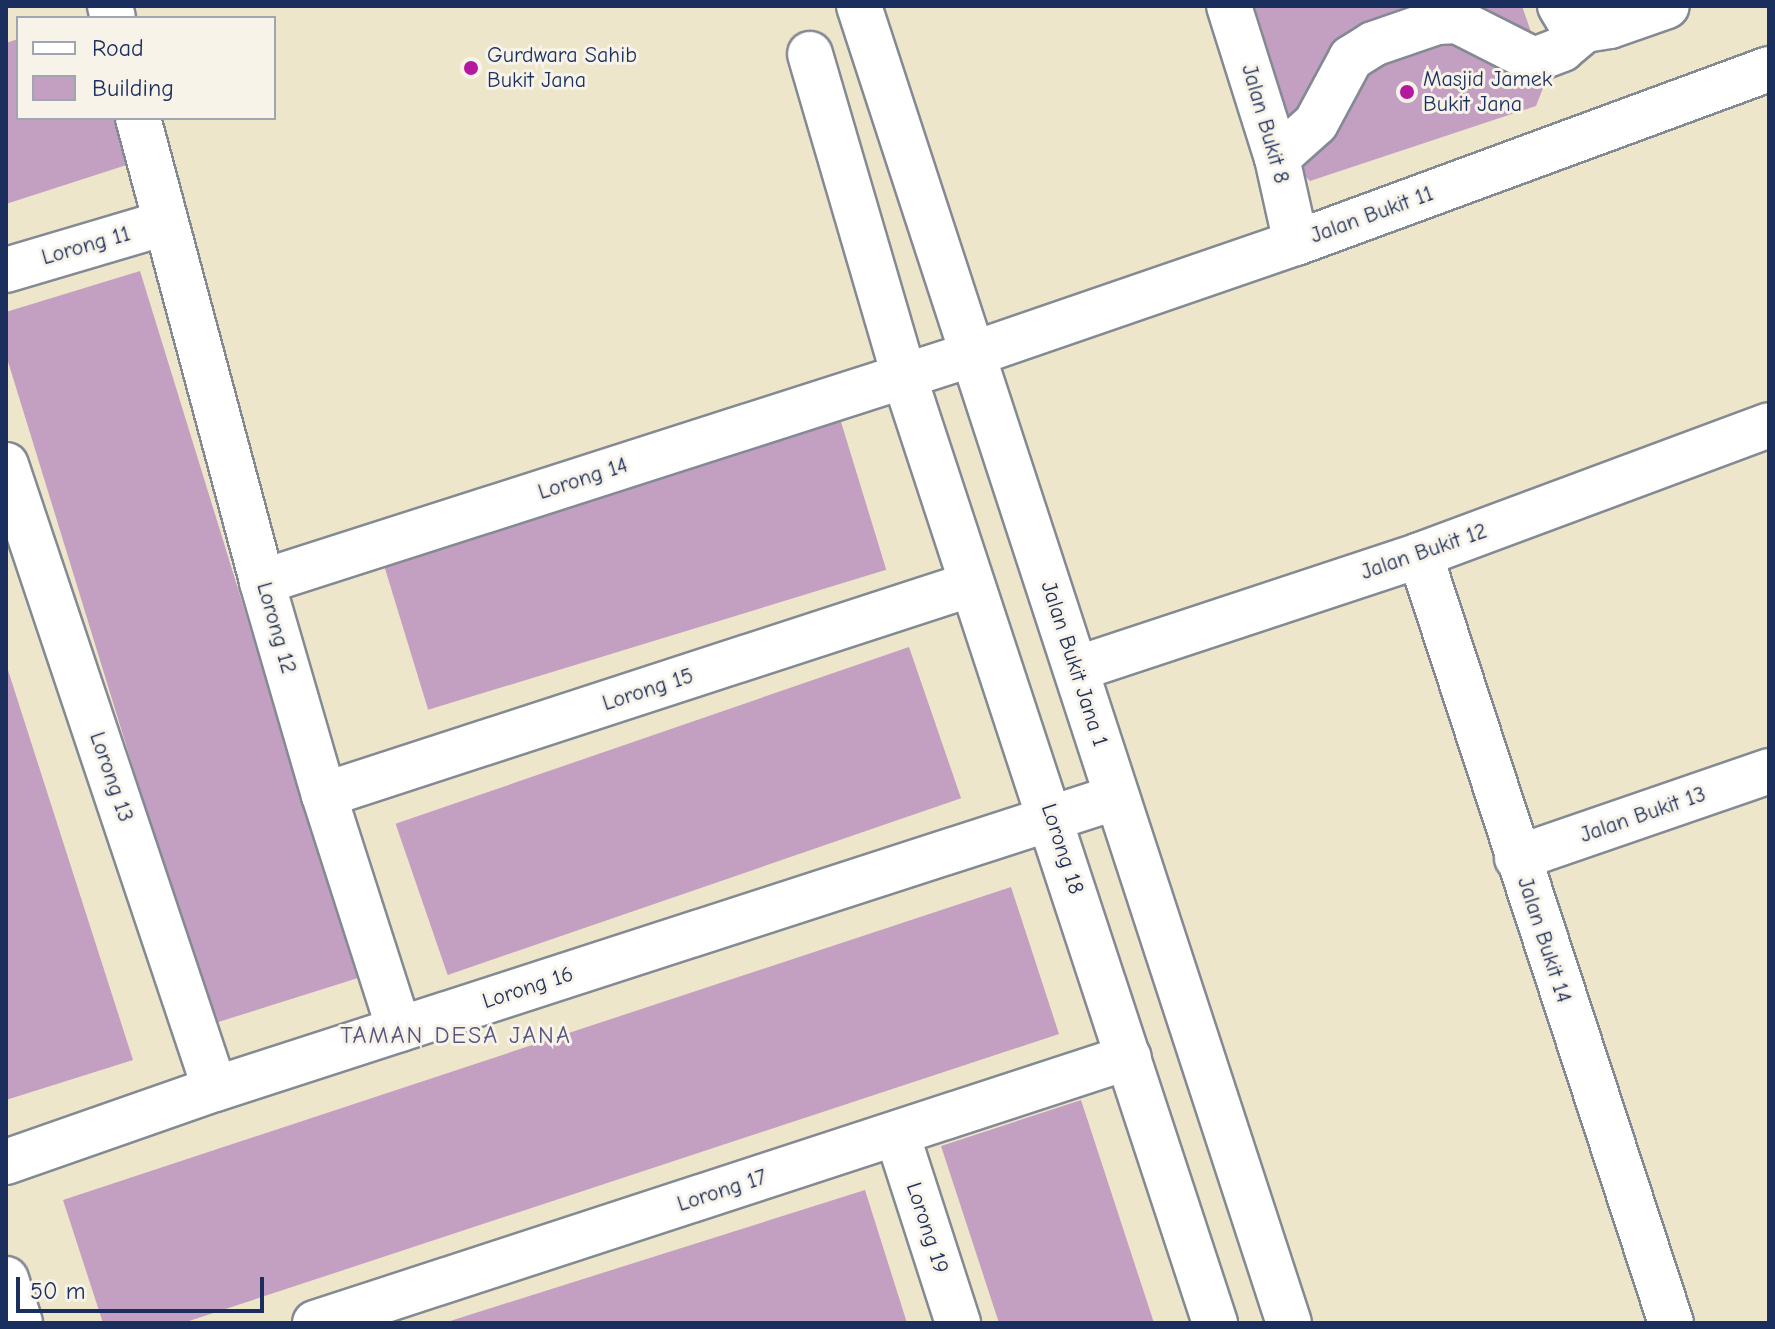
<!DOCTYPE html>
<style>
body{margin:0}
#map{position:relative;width:1775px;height:1329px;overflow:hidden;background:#eee6ca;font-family:"Comic Neue",sans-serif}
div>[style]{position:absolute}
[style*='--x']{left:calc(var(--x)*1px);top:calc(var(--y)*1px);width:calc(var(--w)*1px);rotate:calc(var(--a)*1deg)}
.building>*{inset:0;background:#c39fc2;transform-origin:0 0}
.roads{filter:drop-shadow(2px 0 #848a94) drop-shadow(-2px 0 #848a94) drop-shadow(0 2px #848a94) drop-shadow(0 -2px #848a94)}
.minor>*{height:44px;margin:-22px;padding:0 22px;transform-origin:22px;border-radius:22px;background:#fff}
.dots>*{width:22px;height:22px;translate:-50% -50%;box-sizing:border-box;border:4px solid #f7f3e8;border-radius:50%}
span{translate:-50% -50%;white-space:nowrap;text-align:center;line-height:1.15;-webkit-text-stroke:6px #f7f3e8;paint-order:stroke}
.poi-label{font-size:22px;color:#1b2f5e}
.left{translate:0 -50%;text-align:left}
.street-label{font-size:22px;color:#1b2f5e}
.neighbourhood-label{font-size:24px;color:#565681;letter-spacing:2px}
.frame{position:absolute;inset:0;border:8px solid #1b2f5e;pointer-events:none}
.legend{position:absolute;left:16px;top:16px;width:260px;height:104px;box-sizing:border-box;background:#f7f3e8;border:2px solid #9fa5b1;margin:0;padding:10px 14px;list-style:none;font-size:24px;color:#1b2f5e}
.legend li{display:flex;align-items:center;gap:16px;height:40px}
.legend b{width:40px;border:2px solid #9fa5b1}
.scale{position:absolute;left:16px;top:1277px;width:248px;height:36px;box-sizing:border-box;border:4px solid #1b2f5e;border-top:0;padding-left:10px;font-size:24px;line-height:28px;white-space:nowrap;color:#1b2f5e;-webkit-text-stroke:6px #f7f3e8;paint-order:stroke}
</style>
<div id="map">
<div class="building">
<div style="clip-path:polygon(1246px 6px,1522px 6px,1547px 78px,1536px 106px,1310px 181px,1297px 168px)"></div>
<div style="clip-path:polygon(18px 39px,18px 118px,129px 118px,142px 160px,6px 204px,6px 43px)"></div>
<div style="clip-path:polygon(140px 271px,358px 978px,212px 1024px,6px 355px,6px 312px)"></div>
<div style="left:838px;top:412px;width:165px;height:479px;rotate:73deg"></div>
<div style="left:909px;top:647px;width:160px;height:543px;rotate:71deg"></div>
<div style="clip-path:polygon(6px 664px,133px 1060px,6px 1100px)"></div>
<div style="clip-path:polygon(1011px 887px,1059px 1034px,183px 1323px,103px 1323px,63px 1200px)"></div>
<div style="clip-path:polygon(1081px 1100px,1154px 1323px,999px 1323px,941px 1146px)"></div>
<div style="clip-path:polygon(865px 1190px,907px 1323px,447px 1323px,447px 1322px)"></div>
</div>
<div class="roads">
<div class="minor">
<div style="--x:110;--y:6;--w:12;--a:76"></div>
<div style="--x:859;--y:6;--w:1385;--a:71.92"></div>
<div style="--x:1229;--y:6;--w:159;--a:72.5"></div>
<div style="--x:1277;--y:158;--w:87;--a:77.4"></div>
<div style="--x:1560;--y:6;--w:26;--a:59"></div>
<div style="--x:1573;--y:28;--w:12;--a:9"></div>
<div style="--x:1585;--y:30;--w:25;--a:-9"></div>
<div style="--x:1610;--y:26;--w:60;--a:-19.3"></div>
<div style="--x:810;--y:54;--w:335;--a:73.7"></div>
<div style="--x:904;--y:376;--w:997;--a:71.82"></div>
<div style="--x:138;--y:118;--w:480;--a:75"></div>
<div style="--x:262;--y:582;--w:222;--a:73.8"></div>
<div style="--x:324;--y:795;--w:246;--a:72.2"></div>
<div style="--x:1277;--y:158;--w:52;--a:-41.9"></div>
<div style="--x:1316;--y:123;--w:74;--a:-61.7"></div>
<div style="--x:1351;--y:58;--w:26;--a:-32"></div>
<div style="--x:1373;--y:44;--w:68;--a:-19"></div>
<div style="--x:1437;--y:22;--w:20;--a:-3"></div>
<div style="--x:1457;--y:21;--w:86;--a:26.9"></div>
<div style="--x:1534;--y:60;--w:30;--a:-21"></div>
<div style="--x:1562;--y:49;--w:30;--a:-40"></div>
<div style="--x:6;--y:270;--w:166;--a:-16.5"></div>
<div style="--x:6;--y:465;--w:658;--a:71.48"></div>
<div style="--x:1420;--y:555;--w:808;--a:71.9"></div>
<div style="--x:262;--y:582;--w:747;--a:-17.78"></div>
<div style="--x:973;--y:354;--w:342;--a:-19"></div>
<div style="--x:1296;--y:243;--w:504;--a:-20.2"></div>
<div style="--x:1076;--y:669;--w:362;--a:-18.3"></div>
<div style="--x:1420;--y:555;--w:372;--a:-20.4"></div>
<div style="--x:324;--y:795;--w:681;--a:-18.04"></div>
<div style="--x:1517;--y:858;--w:267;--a:-19"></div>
<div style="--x:897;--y:1134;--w:199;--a:72.1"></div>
<div style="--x:6;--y:1162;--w:221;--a:-19.3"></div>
<div style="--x:215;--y:1089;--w:948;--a:-17.94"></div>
<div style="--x:6;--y:1279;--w:46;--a:72.3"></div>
<div style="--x:315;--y:1323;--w:856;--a:-18.1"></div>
</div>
</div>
<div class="dots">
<div style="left:471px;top:68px;background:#b5179e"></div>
<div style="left:1407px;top:92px;background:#b5179e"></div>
</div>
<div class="poi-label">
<span class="left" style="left:487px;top:68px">Gurdwara Sahib<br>Bukit Jana</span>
<span class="left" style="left:1423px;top:92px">Masjid Jamek<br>Bukit Jana</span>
</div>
<div class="street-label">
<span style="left:1265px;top:124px;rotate:74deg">Jalan Bukit 8</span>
<span style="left:1372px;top:215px;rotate:-20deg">Jalan Bukit 11</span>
<span style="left:86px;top:246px;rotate:-16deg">Lorong 11</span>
<span style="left:583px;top:479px;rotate:-18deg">Lorong 14</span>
<span style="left:1424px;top:552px;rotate:-19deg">Jalan Bukit 12</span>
<span style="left:276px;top:628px;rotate:74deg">Lorong 12</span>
<span style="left:1074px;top:664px;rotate:72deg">Jalan Bukit Jana 1</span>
<span style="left:648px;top:690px;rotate:-18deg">Lorong 15</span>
<span style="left:111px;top:777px;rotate:71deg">Lorong 13</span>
<span style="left:1643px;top:815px;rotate:-19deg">Jalan Bukit 13</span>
<span style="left:1062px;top:849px;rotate:72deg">Lorong 18</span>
<span style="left:1544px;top:940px;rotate:72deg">Jalan Bukit 14</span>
<span style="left:528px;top:988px;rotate:-18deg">Lorong 16</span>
<span style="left:722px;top:1191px;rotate:-18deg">Lorong 17</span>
<span style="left:927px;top:1228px;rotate:72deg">Lorong 19</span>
</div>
<div class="neighbourhood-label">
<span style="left:456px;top:1036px">TAMAN DESA JANA</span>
</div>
<div class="frame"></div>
<ul class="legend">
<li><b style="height:10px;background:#fff"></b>Road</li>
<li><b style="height:22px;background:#c39fc2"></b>Building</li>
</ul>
<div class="scale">50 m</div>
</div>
